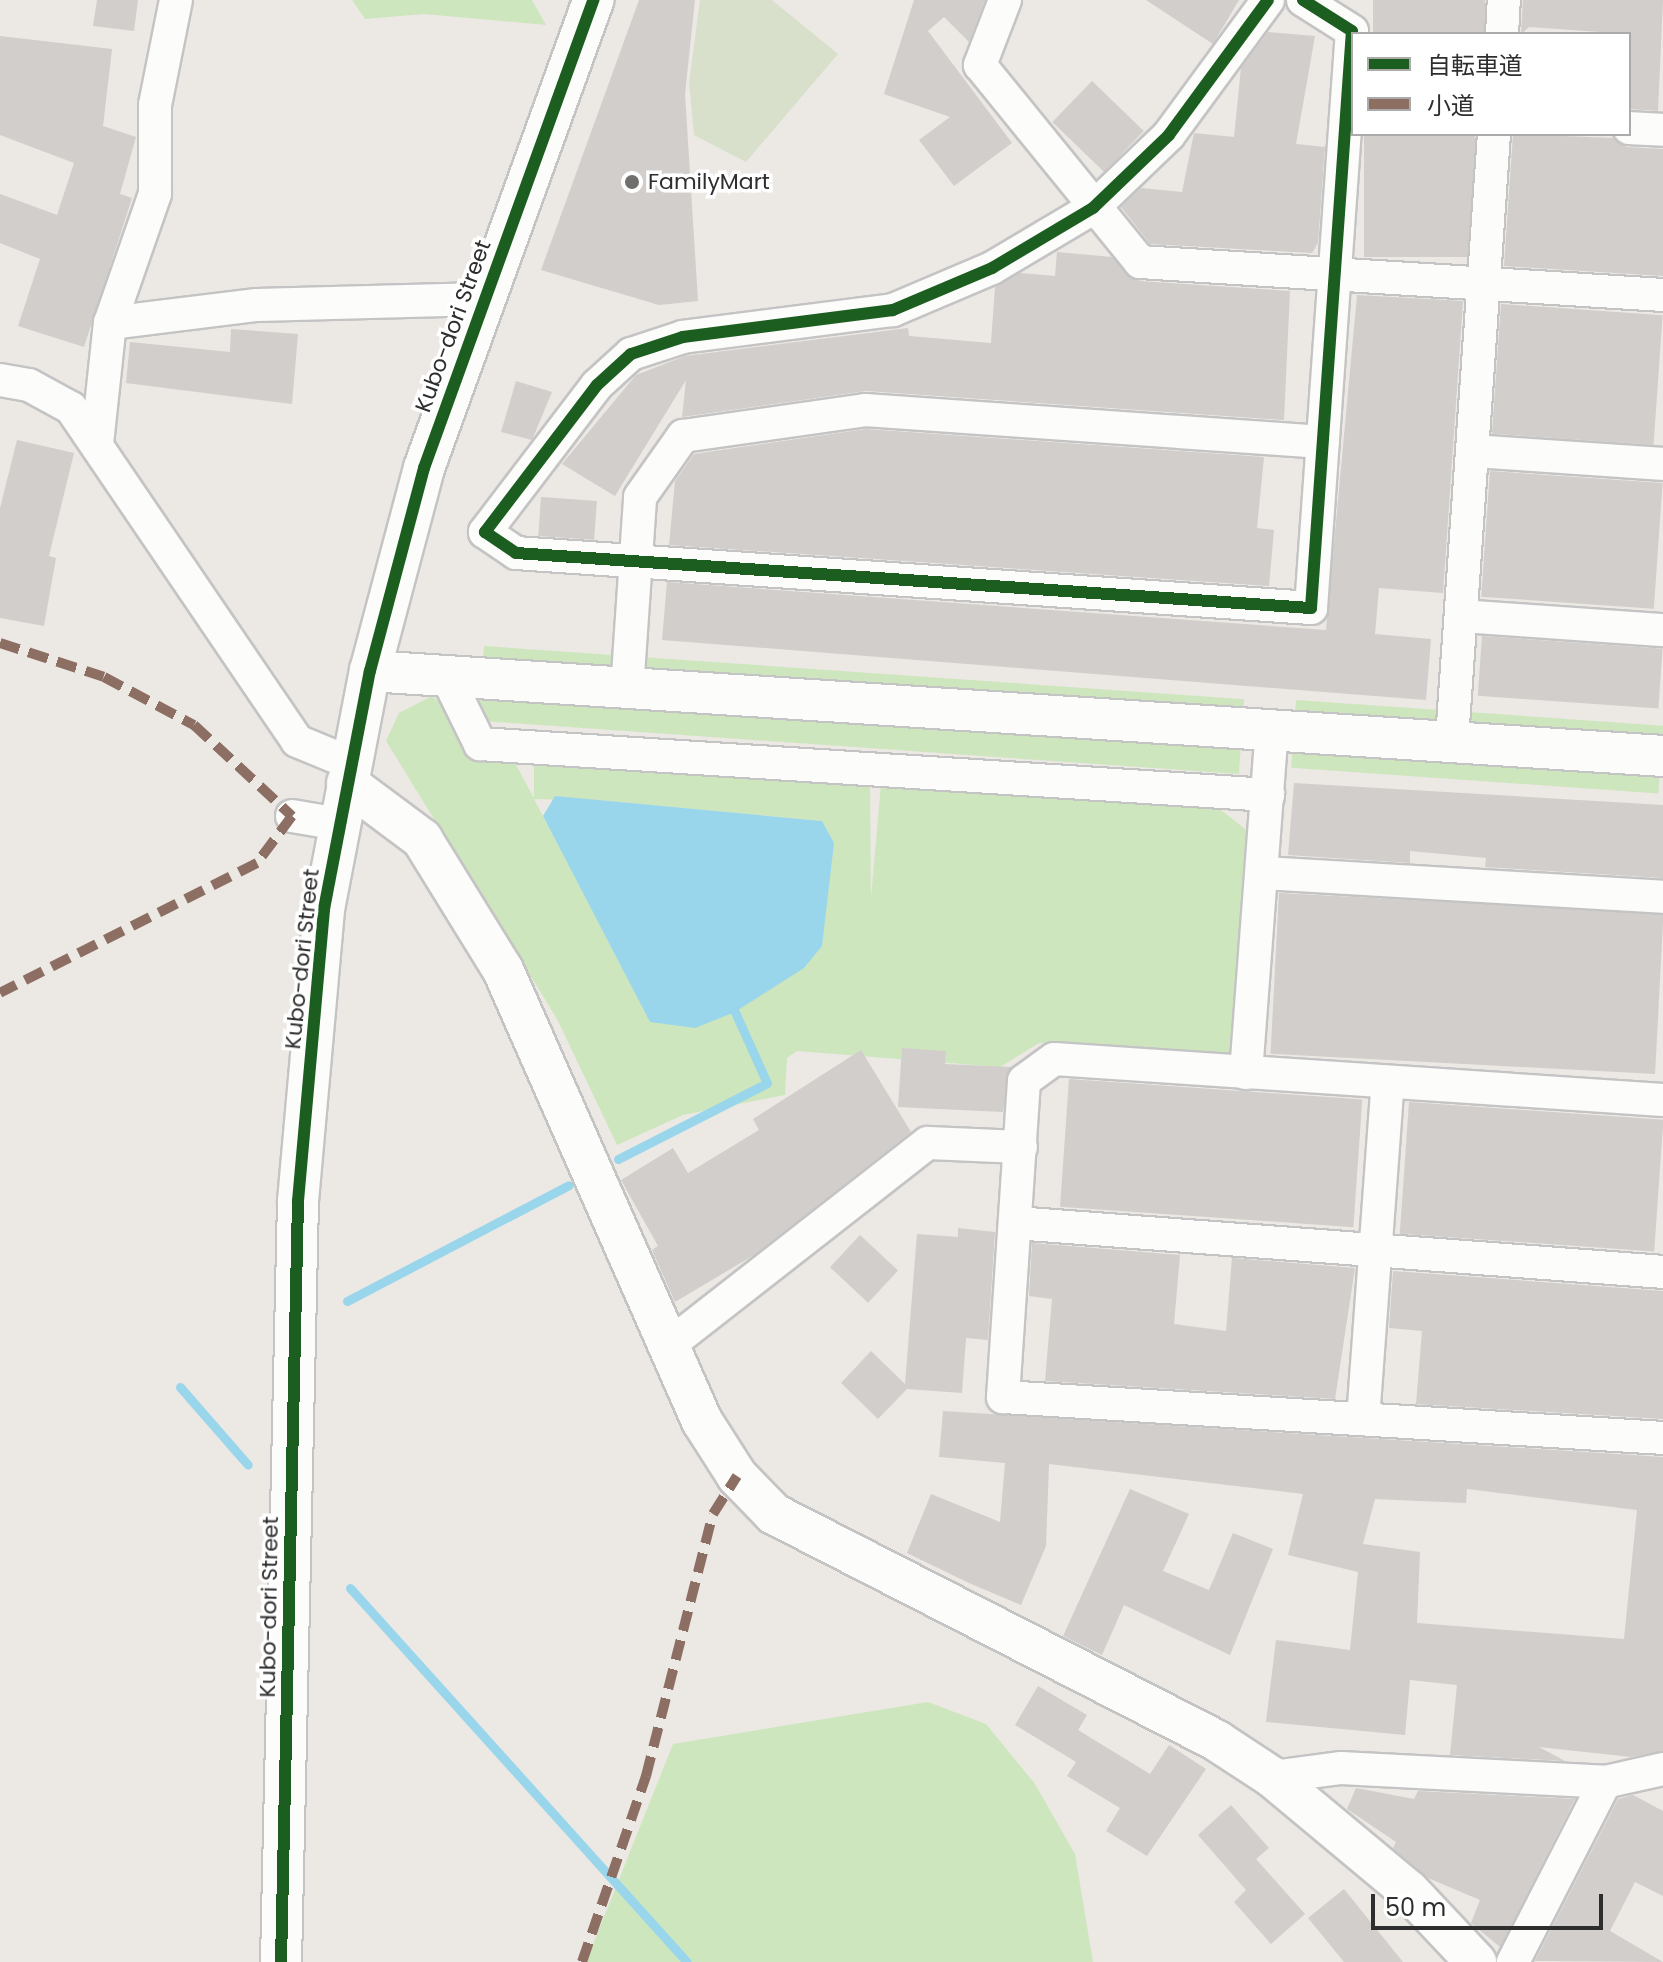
<!DOCTYPE html>
<meta charset="utf-8">
<style>
body{margin:0}
#map{position:relative;width:1663px;height:1962px;overflow:hidden;background:#ece8e4;font-family:Poppins,"Noto Sans JP",sans-serif}
div>[style]{position:absolute}
[style*='--x']{left:calc(var(--x)*1px);top:calc(var(--y)*1px);width:calc(var(--w)*1px);rotate:calc(var(--a)*1deg)}
.green>*{inset:0;background:#cee6be;transform-origin:0 0}
.cemetery>*{inset:0;background:#d8e0cc}
.water>*{inset:0;background:#99d6ec}
.stream>*{height:9px;margin:-4.5px;padding:0 4.5px;transform-origin:4.5px;border-radius:4.5px;background:#99d6ec}
.building>*{inset:0;background:#d1cecb;transform-origin:0 0}
.roads{filter:drop-shadow(2px 0 #c5c4c5) drop-shadow(-2px 0 #c5c4c5) drop-shadow(0 2px #c5c4c5) drop-shadow(0 -2px #c5c4c5)}
.minor>*{height:32px;margin:-16px;padding:0 16px;transform-origin:16px;border-radius:16px;background:#fcfcfb}
.tertiary>*{height:40px;margin:-20px;padding:0 20px;transform-origin:20px;border-radius:20px;background:#fcfcfb}
.quiet>*{height:10px;margin-top:-5px;transform-origin:0;background:repeating-linear-gradient(90deg,#8d6e63 0 20px,transparent 0 30px)}
.cycleway>*{height:12px;margin:-6px;padding:0 6px;transform-origin:6px;border-radius:6px;background:#1b5e20}
.dots>*{width:22px;height:22px;translate:-50% -50%;box-sizing:border-box;border:4px solid #fff;border-radius:50%}
span{translate:-50% -50%;white-space:nowrap;text-align:center;line-height:1.15;-webkit-text-stroke:7px #fff;paint-order:stroke}
.poi-label{font-size:22px;color:#2e2e2e}
.left{translate:0 -50%;text-align:left}
.street-label{font-size:22px;color:#2e2e2e}
.legend{position:absolute;left:1351px;top:32px;width:280px;height:104px;box-sizing:border-box;background:#fff;border:2px solid #ababab;margin:0;padding:10px 14px;list-style:none;font-size:24px;color:#2e2e2e}
.legend li{display:flex;align-items:center;gap:16px;height:40px}
.legend b{width:40px;border:2px solid #ababab}
.scale{position:absolute;left:1371px;top:1894px;width:232px;height:36px;box-sizing:border-box;border:4px solid #2e2e2e;border-top:0;padding-left:10px;font-size:24px;line-height:28px;white-space:nowrap;color:#2e2e2e;-webkit-text-stroke:6px #fff;paint-order:stroke}
</style>
<div id="map">
<div class="green">
<div style="clip-path:polygon(352px 0,532px 0,546px 25px,424px 14px,365px 19px)"></div>
<div style="left:484px;top:646px;width:762px;height:75px;rotate:4deg"></div>
<div style="clip-path:polygon(evenodd,432px 696px,516px 765px,534px 798px,534px 760px,870px 786px,871px 898px,881px 784px,1221px 810px,1250px 833px,1234px 1060px,1039px 1043px,1000px 1067px,797px 1051px,787px 1058px,785px 1095px,683px 1115px,617px 1145px,557px 1019px,386px 741px,399px 713px,432px 696px,534px 799px,606px 801px,822px 821px,651px 1022px,534px 799px)"></div>
<div style="left:1296px;top:700px;width:368px;height:68px;rotate:4deg"></div>
<div style="clip-path:polygon(928px 1702px,986px 1724px,1035px 1784px,1075px 1854px,1093px 1962px,586px 1962px,673px 1744px)"></div>
</div>
<div class="cemetery">
<div style="clip-path:polygon(700px 0,772px 0,838px 54px,746px 162px,694px 135px,689px 83px)"></div>
</div>
<div class="water">
<div style="clip-path:polygon(555px 796px,822px 821px,834px 843px,822px 946px,804px 968px,735px 1012px,695px 1028px,650px 1022px,543px 816px)"></div>
</div>
<div class="stream">
<div style="--x:618;--y:1159;--w:167;--a:-27"></div>
<div style="--x:767;--y:1083;--w:78;--a:-114.3"></div>
<div style="--x:347;--y:1301;--w:250;--a:-27.6"></div>
<div style="--x:180;--y:1387;--w:103;--a:48.9"></div>
<div style="--x:350;--y:1588;--w:503;--a:47.98"></div>
</div>
<div class="building">
<div style="clip-path:polygon(97px 0,138px 0,134px 31px,93px 26px)"></div>
<div style="clip-path:polygon(639px 0,695px 0,685px 94px,698px 301px,659px 305px,541px 270px)"></div>
<div style="clip-path:polygon(914px 0,985px 0,969px 42px,944px 17px,928px 31px,1012px 143px,954px 186px,919px 140px,950px 117px,884px 94px)"></div>
<div style="clip-path:polygon(1146px 0,1239px 0,1213px 44px)"></div>
<div style="left:1373px;top:0;width:112px;height:34px"></div>
<div style="clip-path:polygon(1523px 0,1663px 0,1658px 111px,1629px 109px,1629px 34px,1529px 27px,1521px 34px)"></div>
<div style="clip-path:polygon(1268px 32px,1315px 36px,1296px 144px,1325px 147px,1318px 243px,1312px 253px,1150px 244px,1121px 207px,1141px 188px,1182px 192px,1194px 133px,1234px 137px,1241px 68px)"></div>
<div style="clip-path:polygon(0 36px,112px 49px,103px 126px,136px 137px,120px 194px,132px 198px,84px 347px,18px 326px,40px 259px,0 243px,0 194px,57px 215px,74px 163px,0 135px)"></div>
<div style="left:1092px;top:81px;width:72px;height:57px;rotate:44deg"></div>
<div style="left:1364px;top:134px;width:111px;height:123px"></div>
<div style="clip-path:polygon(1513px 134px,1613px 138px,1627px 147px,1663px 149px,1663px 276px,1504px 266px)"></div>
<div style="clip-path:polygon(1057px 252px,1112px 257px,1139px 281px,1290px 291px,1284px 420px,866px 391px,682px 417px,686px 380px,615px 496px,562px 464px,636px 375px,685px 356px,908px 328px,909px 336px,991px 343px,995px 287px,1020px 273px,1055px 276px)"></div>
<div style="clip-path:polygon(1357px 295px,1463px 301px,1443px 593px,1379px 588px,1375px 634px,1431px 639px,1426px 700px,662px 640px,667px 582px,1326px 630px)"></div>
<div style="left:1501px;top:304px;width:162px;height:130px;rotate:4deg"></div>
<div style="clip-path:polygon(231px 329px,298px 334px,292px 404px,126px 383px,130px 342px,230px 352px)"></div>
<div style="clip-path:polygon(516px 381px,552px 392px,532px 440px,501px 432px)"></div>
<div style="clip-path:polygon(866px 429px,1264px 457px,1257px 528px,1274px 530px,1269px 586px,669px 545px,675px 481px,694px 454px)"></div>
<div style="clip-path:polygon(17px 440px,74px 453px,49px 556px,56px 558px,44px 626px,0 618px,0 508px)"></div>
<div style="left:1490px;top:471px;width:173px;height:126px;rotate:4deg"></div>
<div style="left:541px;top:497px;width:56px;height:39px;rotate:4deg"></div>
<div style="left:1482px;top:636px;width:181px;height:60px;rotate:4deg"></div>
<div style="clip-path:polygon(1294px 783px,1663px 805px,1663px 878px,1485px 867px,1486px 858px,1410px 851px,1410px 863px,1288px 855px)"></div>
<div style="left:1279px;top:893px;width:385px;height:161px;rotate:3deg"></div>
<div style="clip-path:polygon(902px 1048px,946px 1051px,945px 1064px,1012px 1067px,1003px 1112px,898px 1107px)"></div>
<div style="clip-path:polygon(861px 1050px,911px 1132px,754px 1255px,675px 1302px,652px 1250px,658px 1246px,621px 1180px,673px 1148px,688px 1173px,759px 1130px,753px 1119px)"></div>
<div style="left:1069px;top:1079px;width:294px;height:128px;rotate:4deg"></div>
<div style="left:1409px;top:1102px;width:255px;height:132px;rotate:4deg"></div>
<div style="clip-path:polygon(958px 1228px,995px 1232px,988px 1340px,966px 1338px,962px 1393px,907px 1389px,878px 1419px,841px 1383px,871px 1351px,905px 1384px,917px 1234px,958px 1237px)"></div>
<div style="left:860px;top:1235px;width:52px;height:44px;rotate:43deg"></div>
<div style="clip-path:polygon(1032px 1243px,1180px 1255px,1174px 1324px,1226px 1331px,1232px 1258px,1355px 1268px,1335px 1399px,1045px 1381px,1052px 1299px,1029px 1296px)"></div>
<div style="clip-path:polygon(1393px 1271px,1663px 1291px,1663px 1419px,1416px 1404px,1422px 1331px,1389px 1328px)"></div>
<div style="clip-path:polygon(evenodd,943px 1411px,1663px 1457px,1663px 1751px,1631px 1757px,1539px 1747px,1565px 1761px,1450px 1755px,1457px 1685px,1410px 1680px,1405px 1735px,1266px 1722px,1276px 1640px,1350px 1650px,1358px 1572px,1288px 1555px,1303px 1494px,1049px 1464px,1046px 1546px,1021px 1605px,969px 1583px,907px 1553px,931px 1494px,1000px 1522px,1005px 1463px,939px 1457px,943px 1411px,1467px 1489px,1637px 1510px,1624px 1639px,1417px 1623px,1420px 1552px,1363px 1544px,1375px 1499px,1466px 1503px,1467px 1489px)"></div>
<div style="clip-path:polygon(1130px 1489px,1189px 1514px,1163px 1571px,1209px 1590px,1233px 1533px,1273px 1549px,1230px 1655px,1124px 1605px,1102px 1655px,1063px 1636px)"></div>
<div style="clip-path:polygon(1038px 1686px,1087px 1715px,1078px 1730px,1150px 1774px,1169px 1745px,1206px 1769px,1147px 1856px,1106px 1831px,1120px 1808px,1067px 1776px,1076px 1762px,1015px 1725px)"></div>
<div style="clip-path:polygon(1356px 1788px,1414px 1799px,1418px 1791px,1575px 1799px,1500px 1947px,1471px 1923px,1480px 1900px,1428px 1878px,1393px 1848px,1396px 1842px,1347px 1809px)"></div>
<div style="clip-path:polygon(1633px 1795px,1663px 1811px,1663px 1896px,1635px 1882px,1610px 1931px,1663px 1962px,1535px 1961px,1618px 1799px)"></div>
<div style="clip-path:polygon(1231px 1805px,1269px 1848px,1256px 1859px,1305px 1914px,1271px 1944px,1234px 1902px,1246px 1890px,1198px 1835px)"></div>
<div style="clip-path:polygon(1344px 1889px,1373px 1925px,1403px 1962px,1344px 1962px,1308px 1918px)"></div>
</div>
<div class="roads">
<div class="minor">
<div style="--x:1005;--y:0;--w:70;--a:111"></div>
<div style="--x:980;--y:65;--w:254;--a:50.9"></div>
<div style="--x:1140;--y:262;--w:524;--a:3.61"></div>
<div style="--x:1268;--y:0;--w:167;--a:126.3"></div>
<div style="--x:1169;--y:135;--w:105;--a:136.2"></div>
<div style="--x:1093;--y:208;--w:117;--a:149.3"></div>
<div style="--x:992;--y:268;--w:108;--a:157"></div>
<div style="--x:893;--y:310;--w:212;--a:172.7"></div>
<div style="--x:683;--y:337;--w:55;--a:161.9"></div>
<div style="--x:631;--y:354;--w:46;--a:137.6"></div>
<div style="--x:597;--y:385;--w:185;--a:127.3"></div>
<div style="--x:485;--y:532;--w:37;--a:34"></div>
<div style="--x:516;--y:553;--w:797;--a:3.96"></div>
<div style="--x:1311;--y:608;--w:578;--a:-85.94"></div>
<div style="--x:1352;--y:31;--w:58;--a:-147.7"></div>
<div style="--x:1502;--y:34;--w:34;--a:-87"></div>
<div style="--x:1629;--y:128;--w:34;--a:3"></div>
<div style="--x:110;--y:323;--w:137;--a:-70.8"></div>
<div style="--x:155;--y:194;--w:89;--a:-90"></div>
<div style="--x:155;--y:105;--w:107;--a:-78.7"></div>
<div style="--x:0;--y:380;--w:29;--a:10"></div>
<div style="--x:29;--y:385;--w:48;--a:28.7"></div>
<div style="--x:71;--y:408;--w:402;--a:55.8"></div>
<div style="--x:297;--y:741;--w:57;--a:22.5"></div>
<div style="--x:97;--y:444;--w:122;--a:-83.9"></div>
<div style="--x:110;--y:323;--w:148;--a:-7"></div>
<div style="--x:257;--y:305;--w:226;--a:-1.5"></div>
<div style="--x:1473;--y:451;--w:190;--a:3.9"></div>
<div style="--x:1461;--y:616;--w:202;--a:4"></div>
<div style="--x:447;--y:677;--w:75;--a:63.8"></div>
<div style="--x:480;--y:744;--w:790;--a:3.7"></div>
<div style="--x:627;--y:690;--w:193;--a:-86.1"></div>
<div style="--x:640;--y:497;--w:75;--a:-54.8"></div>
<div style="--x:683;--y:436;--w:184;--a:-8.1"></div>
<div style="--x:865;--y:410;--w:459;--a:4"></div>
<div style="--x:1452;--y:739;--w:606;--a:-86.03"></div>
<div style="--x:292;--y:816;--w:48;--a:9.7"></div>
<div style="--x:1263;--y:873;--w:401;--a:3.4"></div>
<div style="--x:1246;--y:1073;--w:347;--a:-85.7"></div>
<div style="--x:1663;--y:1100;--w:610;--a:-176.15"></div>
<div style="--x:1054;--y:1059;--w:37;--a:144"></div>
<div style="--x:1024;--y:1081;--w:317;--a:93.8"></div>
<div style="--x:1003;--y:1397;--w:661;--a:3.55"></div>
<div style="--x:1015;--y:1223;--w:650;--a:4.32"></div>
<div style="--x:669;--y:1345;--w:328;--a:-38"></div>
<div style="--x:928;--y:1143;--w:93;--a:2.5"></div>
<div style="--x:1363;--y:1419;--w:338;--a:-85.8"></div>
<div style="--x:1272;--y:1777;--w:70;--a:-7.4"></div>
<div style="--x:1341;--y:1768;--w:264;--a:3"></div>
<div style="--x:1513;--y:1962;--w:202;--a:-62.9"></div>
<div style="--x:1605;--y:1782;--w:59;--a:-12.6"></div>
</div>
<div class="tertiary">
<div style="--x:370;--y:671;--w:1296;--a:3.76"></div>
<div style="--x:347;--y:783;--w:94;--a:36.7"></div>
<div style="--x:422;--y:839;--w:154;--a:58.3"></div>
<div style="--x:503;--y:970;--w:493;--a:66.2"></div>
<div style="--x:702;--y:1421;--w:65;--a:57.5"></div>
<div style="--x:737;--y:1476;--w:53;--a:45.8"></div>
<div style="--x:774;--y:1514;--w:498;--a:27.1"></div>
<div style="--x:1217;--y:1741;--w:66;--a:33.2"></div>
<div style="--x:1272;--y:1777;--w:178;--a:39.8"></div>
<div style="--x:1409;--y:1891;--w:98;--a:46.7"></div>
<div style="--x:281;--y:1962;--w:761;--a:-88.72"></div>
<div style="--x:298;--y:1201;--w:293;--a:-84.9"></div>
<div style="--x:324;--y:909;--w:242;--a:-79.1"></div>
<div style="--x:370;--y:671;--w:210;--a:-75.1"></div>
<div style="--x:424;--y:468;--w:498;--a:-70.1"></div>
</div>
</div>
<div class="quiet">
<div style="--x:0;--y:643;--w:109;--a:18.1"></div>
<div style="--x:104;--y:677;--w:102;--a:28.1"></div>
<div style="--x:194;--y:725;--w:134;--a:42.9"></div>
<div style="--x:292;--y:816;--w:59;--a:126.7"></div>
<div style="--x:257;--y:863;--w:288;--a:153.2"></div>
<div style="--x:582;--y:1962;--w:197;--a:-71"></div>
<div style="--x:646;--y:1776;--w:270;--a:-75.7"></div>
<div style="--x:713;--y:1514;--w:45;--a:-57.7"></div>
</div>
<div class="cycleway">
<div style="--x:1268;--y:0;--w:167;--a:126.3"></div>
<div style="--x:1169;--y:135;--w:105;--a:136.2"></div>
<div style="--x:1093;--y:208;--w:117;--a:149.3"></div>
<div style="--x:992;--y:268;--w:108;--a:157"></div>
<div style="--x:893;--y:310;--w:212;--a:172.7"></div>
<div style="--x:683;--y:337;--w:55;--a:161.9"></div>
<div style="--x:631;--y:354;--w:46;--a:137.6"></div>
<div style="--x:597;--y:385;--w:185;--a:127.3"></div>
<div style="--x:485;--y:532;--w:37;--a:34"></div>
<div style="--x:516;--y:553;--w:797;--a:3.96"></div>
<div style="--x:1311;--y:608;--w:578;--a:-85.94"></div>
<div style="--x:1352;--y:31;--w:58;--a:-147.7"></div>
<div style="--x:281;--y:1962;--w:761;--a:-88.72"></div>
<div style="--x:298;--y:1201;--w:293;--a:-84.9"></div>
<div style="--x:324;--y:909;--w:242;--a:-79.1"></div>
<div style="--x:370;--y:671;--w:210;--a:-75.1"></div>
<div style="--x:424;--y:468;--w:498;--a:-70.1"></div>
</div>
<div class="dots">
<div style="left:632px;top:182px;background:#706f6e"></div>
</div>
<div class="poi-label">
<span class="left" style="left:648px;top:182px">FamilyMart</span>
</div>
<div class="street-label">
<span style="left:453px;top:326px;rotate:-70deg">Kubo-dori Street</span>
<span style="left:302px;top:959px;rotate:-84deg">Kubo-dori Street</span>
<span style="left:269px;top:1607px;rotate:-89deg">Kubo-dori Street</span>
</div>
<ul class="legend">
<li><b style="height:10px;background:#1b5e20"></b>自転車道</li>
<li><b style="height:10px;background:#8d6e63"></b>小道</li>
</ul>
<div class="scale">50 m</div>
</div>
